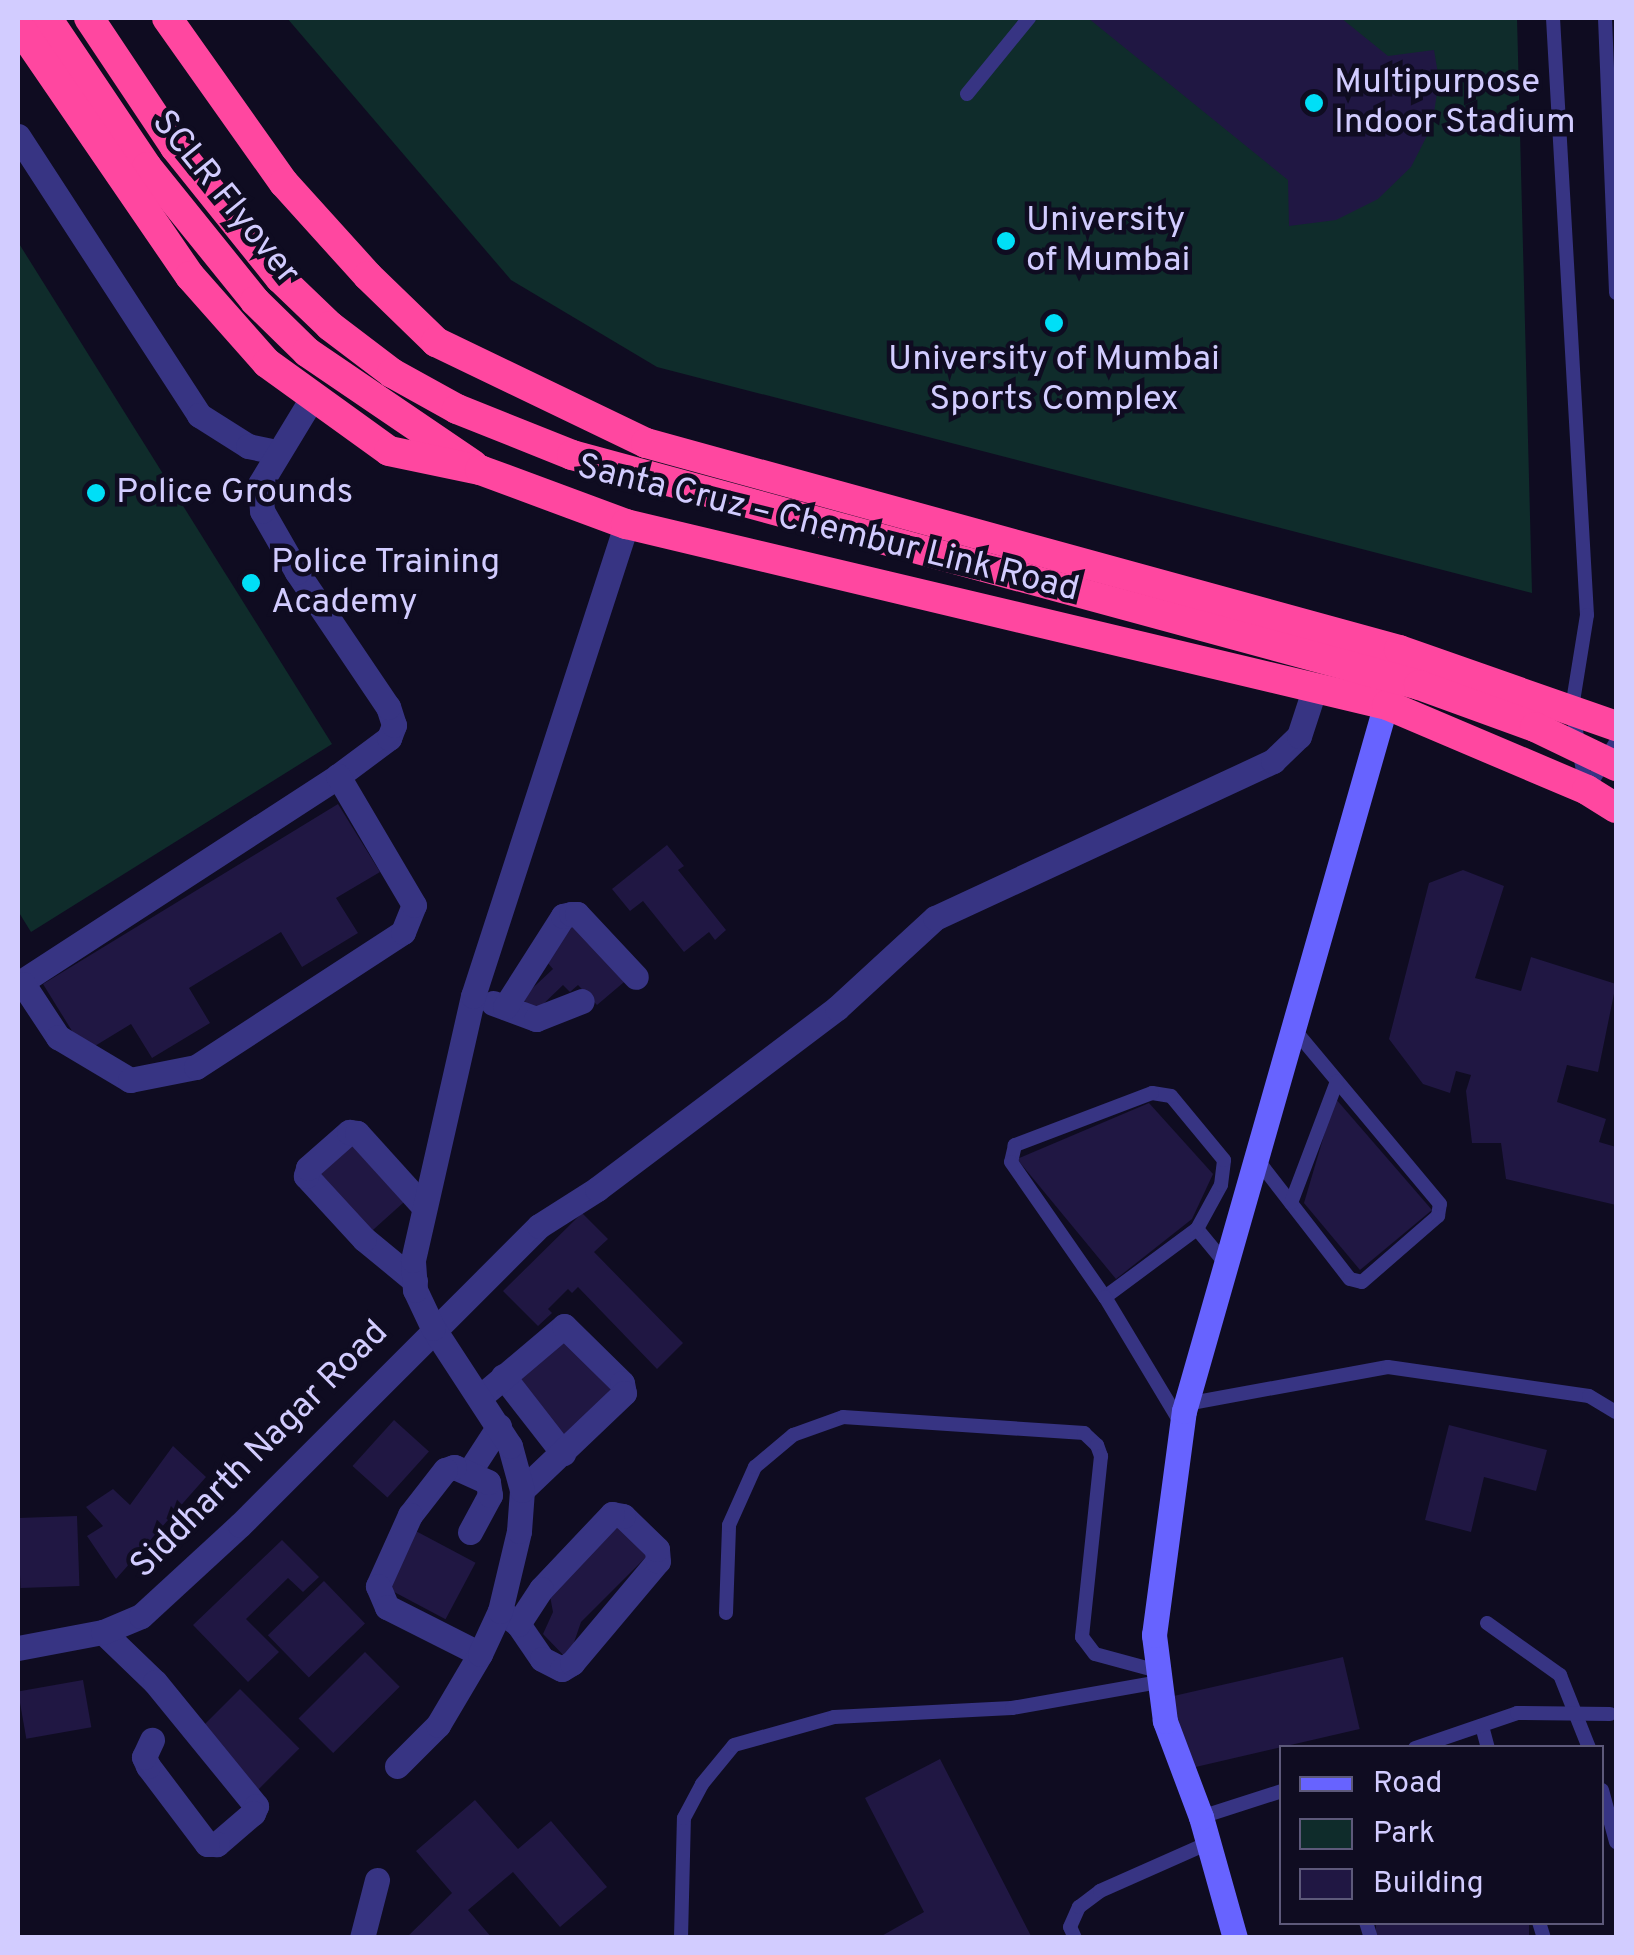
<!DOCTYPE html>
<meta charset="utf-8">
<style>
body{margin:0}
#map{position:relative;width:1634px;height:1955px;overflow:hidden;background:#0f0c21;font-family:Overpass,sans-serif}
div>[style]{position:absolute}
[style*='--x']{left:calc(var(--x)*1px);top:calc(var(--y)*1px);width:calc(var(--w)*1px);rotate:calc(var(--a)*1deg)}
.green>*{inset:0;background:#0f2c2b}
.building>*{inset:0;background:#201743;transform-origin:0 0}
.lane>*{height:14px;margin:-7px;padding:0 7px;transform-origin:7px;border-radius:7px;background:#373483}
.street>*{height:25px;margin:-12.5px;padding:0 12.5px;transform-origin:12.5px;border-radius:12.5px;background:#373483}
.secondary>*{height:25px;margin:-12.5px;padding:0 12.5px;transform-origin:12.5px;border-radius:12.5px;background:#6763ff}
.highway>*{height:30px;margin:-15px;padding:0 15px;transform-origin:15px;border-radius:15px;background:#ff47a0}
.lane-bridge>*{height:14px;margin:-7px;padding:0 7px;transform-origin:7px;border-radius:7px;background:#373483}
.highway-bridge>*{height:30px;margin:-15px;padding:0 15px;transform-origin:15px;border-radius:15px;background:#ff47a0}
.dots>*{width:28px;height:28px;translate:-50% -50%;box-sizing:border-box;border:5px solid #0f0c21;border-radius:50%}
span{translate:-50% -50%;white-space:nowrap;text-align:center;line-height:1.15;-webkit-text-stroke:9px #0f0c21;paint-order:stroke}
.poi-label{font-size:35px;color:#d2ccff}
.left{translate:0 -50%;text-align:left}
.street-label{font-size:35px;color:#d2ccff}
.frame{position:absolute;inset:0;border:20px solid #d2ccff;pointer-events:none}
.legend{position:absolute;left:1279px;top:1745px;width:325px;height:180px;box-sizing:border-box;background:#0f0c21;border:2px solid #5d597a;margin:0;padding:12px 18px;list-style:none;font-size:30px;color:#d2ccff}
.legend li{display:flex;align-items:center;gap:20px;height:50px}
.legend b{width:50px;border:2px solid #5d597a}
</style>
<div id="map">
<div class="green">
<div style="clip-path:polygon(287px 18px,1517px 18px,1532px 593px,657px 367px,511px 280px)"></div>
<div style="clip-path:polygon(18px 242px,332px 744px,31px 932px,18px 911px)"></div>
</div>
<div class="building">
<div style="clip-path:polygon(1088px 18px,1341px 18px,1388px 56px,1434px 50px,1439px 80px,1432px 126px,1411px 167px,1378px 199px,1336px 220px,1289px 226px,1288px 180px)"></div>
<div style="clip-path:polygon(338px 804px,380px 872px,336px 898px,358px 933px,302px 967px,281px 932px,189px 988px,210px 1023px,152px 1058px,131px 1024px,85px 1052px,43px 984px)"></div>
<div style="clip-path:polygon(667px 845px,684px 866px,678px 870px,726px 930px,715px 940px,709px 932px,684px 952px,643px 901px,630px 911px,612px 889px)"></div>
<div style="clip-path:polygon(1463px 870px,1504px 886px,1475px 978px,1521px 991px,1531px 957px,1616px 984px,1598px 1072px,1567px 1065px,1557px 1102px,1606px 1119px,1599px 1142px,1616px 1147px,1616px 1205px,1506px 1179px,1501px 1143px,1472px 1143px,1466px 1091px,1471px 1075px,1456px 1071px,1450px 1093px,1423px 1084px,1389px 1039px,1429px 883px)"></div>
<div style="clip-path:polygon(577px 919px,630px 977px,597px 1005px,578px 985px,570px 992px,563px 985px,535px 1012px,522px 998px,553px 969px,540px 954px)"></div>
<div style="clip-path:polygon(1335px 1098px,1432px 1210px,1360px 1270px,1304px 1203px)"></div>
<div style="clip-path:polygon(1149px 1103px,1213px 1174px,1192px 1219px,1116px 1279px,1017px 1159px)"></div>
<div style="left:351px;top:1138px;width:83px;height:55px;rotate:48deg"></div>
<div style="clip-path:polygon(582px 1213px,608px 1239px,594px 1252px,683px 1343px,657px 1369px,578px 1287px,572px 1293px,568px 1289px,548px 1309px,552px 1313px,538px 1326px,503px 1291px)"></div>
<div style="left:566px;top:1329px;width:84px;height:72px;rotate:49deg"></div>
<div style="left:394px;top:1420px;width:47px;height:62px;rotate:42deg"></div>
<div style="clip-path:polygon(1449px 1425px,1547px 1450px,1536px 1491px,1484px 1477px,1471px 1532px,1425px 1520px)"></div>
<div style="clip-path:polygon(173px 1446px,206px 1477px,116px 1579px,87px 1536px,103px 1526px,86px 1507px,113px 1489px,130px 1505px)"></div>
<div style="left:77px;top:1516px;width:70px;height:59px;rotate:88deg"></div>
<div style="clip-path:polygon(616px 1523px,648px 1555px,581px 1622px,568px 1660px,543px 1634px,553px 1612px,550px 1596px)"></div>
<div style="left:412px;top:1529px;width:72px;height:64px;rotate:28deg"></div>
<div style="clip-path:polygon(282px 1540px,319px 1577px,303px 1592px,288px 1578px,246px 1619px,279px 1652px,248px 1682px,193px 1625px)"></div>
<div style="left:324px;top:1581px;width:59px;height:78px;rotate:46deg"></div>
<div style="left:365px;top:1652px;width:49px;height:94px;rotate:45deg"></div>
<div style="left:1343px;top:1657px;width:74px;height:175px;rotate:77deg"></div>
<div style="left:83px;top:1680px;width:48px;height:66px;rotate:80deg"></div>
<div style="left:240px;top:1689px;width:84px;height:58px;rotate:45deg"></div>
<div style="clip-path:polygon(940px 1759px,1032px 1938px,878px 1938px,924px 1912px,865px 1798px)"></div>
<div style="clip-path:polygon(475px 1800px,518px 1849px,551px 1821px,607px 1887px,560px 1927px,513px 1872px,468px 1910px,492px 1938px,406px 1938px,452px 1893px,416px 1851px)"></div>
<div style="left:1376px;top:1922px;width:153px;height:16px"></div>
</div>
<div class="lane">
<div style="--x:1553;--y:18;--w:598;--a:86.74"></div>
<div style="--x:1587;--y:615;--w:94;--a:99.2"></div>
<div style="--x:1572;--y:708;--w:81;--a:80.1"></div>
<div style="--x:1605;--y:18;--w:275;--a:87.7"></div>
<div style="--x:967;--y:94;--w:98;--a:-50.8"></div>
<div style="--x:1587;--y:790;--w:56;--a:-58.9"></div>
<div style="--x:1256;--y:1158;--w:153;--a:52.2"></div>
<div style="--x:1350;--y:1279;--w:12;--a:14"></div>
<div style="--x:1362;--y:1282;--w:101;--a:-41"></div>
<div style="--x:1438;--y:1216;--w:12;--a:-81"></div>
<div style="--x:1440;--y:1204;--w:229;--a:-129.9"></div>
<div style="--x:1291;--y:1203;--w:130;--a:-69.3"></div>
<div style="--x:1197;--y:1229;--w:45;--a:50.4"></div>
<div style="--x:1105;--y:1297;--w:114;--a:-36.5"></div>
<div style="--x:1197;--y:1229;--w:50;--a:-61.4"></div>
<div style="--x:1221;--y:1185;--w:25;--a:-83"></div>
<div style="--x:1224;--y:1160;--w:83;--a:-129.6"></div>
<div style="--x:1171;--y:1096;--w:19;--a:-171"></div>
<div style="--x:1152;--y:1093;--w:147;--a:159.2"></div>
<div style="--x:1015;--y:1145;--w:17;--a:103"></div>
<div style="--x:1011;--y:1162;--w:165;--a:55.2"></div>
<div style="--x:1105;--y:1297;--w:149;--a:59"></div>
<div style="--x:1186;--y:1404;--w:205;--a:-10.4"></div>
<div style="--x:1388;--y:1367;--w:203;--a:8.2"></div>
<div style="--x:1589;--y:1396;--w:31;--a:31"></div>
<div style="--x:726;--y:1613;--w:88;--a:-88"></div>
<div style="--x:729;--y:1525;--w:64;--a:-65.9"></div>
<div style="--x:755;--y:1467;--w:50;--a:-40.1"></div>
<div style="--x:793;--y:1435;--w:53;--a:-19.8"></div>
<div style="--x:843;--y:1417;--w:242;--a:3.8"></div>
<div style="--x:1084;--y:1433;--w:18;--a:43"></div>
<div style="--x:1097;--y:1445;--w:12;--a:70"></div>
<div style="--x:1101;--y:1456;--w:182;--a:96"></div>
<div style="--x:1082;--y:1637;--w:21;--a:53"></div>
<div style="--x:1095;--y:1654;--w:65;--a:15.1"></div>
<div style="--x:1487;--y:1623;--w:90;--a:35.5"></div>
<div style="--x:1560;--y:1675;--w:79;--a:68.3"></div>
<div style="--x:1482;--y:1726;--w:23;--a:75"></div>
<div style="--x:1415;--y:1748;--w:108;--a:-18.9"></div>
<div style="--x:1602;--y:1790;--w:54;--a:74.9"></div>
<div style="--x:1201;--y:1817;--w:85;--a:-17.8"></div>
<div style="--x:1366;--y:1922;--w:17;--a:73"></div>
<div style="--x:1539;--y:1922;--w:17;--a:73"></div>
<div style="--x:681;--y:1938;--w:120;--a:-88.6"></div>
<div style="--x:684;--y:1818;--w:38;--a:-62"></div>
<div style="--x:702;--y:1784;--w:50;--a:-50.6"></div>
<div style="--x:734;--y:1745;--w:104;--a:-15.6"></div>
<div style="--x:834;--y:1717;--w:178;--a:-2.9"></div>
<div style="--x:1012;--y:1708;--w:150;--a:-10"></div>
<div style="--x:1075;--y:1938;--w:12;--a:-114"></div>
<div style="--x:1070;--y:1927;--w:22;--a:-66"></div>
<div style="--x:1079;--y:1907;--w:26;--a:-37"></div>
<div style="--x:1100;--y:1891;--w:116;--a:-23.9"></div>
</div>
<div class="street">
<div style="--x:18;--y:136;--w:333;--a:57"></div>
<div style="--x:199;--y:415;--w:58;--a:32.3"></div>
<div style="--x:248;--y:446;--w:30;--a:12"></div>
<div style="--x:18;--y:984;--w:382;--a:-33"></div>
<div style="--x:338;--y:776;--w:64;--a:-36.7"></div>
<div style="--x:389;--y:738;--w:14;--a:-69"></div>
<div style="--x:394;--y:725;--w:19;--a:-108"></div>
<div style="--x:388;--y:707;--w:163;--a:-124"></div>
<div style="--x:297;--y:572;--w:70;--a:-119.8"></div>
<div style="--x:262;--y:511;--w:27;--a:-94"></div>
<div style="--x:260;--y:484;--w:100;--a:-58.8"></div>
<div style="--x:23;--y:984;--w:64;--a:56.6"></div>
<div style="--x:58;--y:1037;--w:84;--a:30.8"></div>
<div style="--x:130;--y:1080;--w:67;--a:-11.1"></div>
<div style="--x:196;--y:1067;--w:247;--a:-33.1"></div>
<div style="--x:403;--y:932;--w:29;--a:-68"></div>
<div style="--x:414;--y:905;--w:150;--a:-120.5"></div>
<div style="--x:493;--y:1003;--w:46;--a:20.4"></div>
<div style="--x:536;--y:1019;--w:49;--a:-21.4"></div>
<div style="--x:505;--y:1007;--w:108;--a:-57.5"></div>
<div style="--x:563;--y:916;--w:8;--a:-14"></div>
<div style="--x:571;--y:914;--w:6;--a:0"></div>
<div style="--x:577;--y:914;--w:86;--a:46.9"></div>
<div style="--x:415;--y:1281;--w:66;--a:-140.5"></div>
<div style="--x:364;--y:1239;--w:86;--a:-132.6"></div>
<div style="--x:306;--y:1176;--w:8;--a:-76"></div>
<div style="--x:308;--y:1168;--w:55;--a:-41.3"></div>
<div style="--x:349;--y:1132;--w:8;--a:7"></div>
<div style="--x:357;--y:1133;--w:100;--a:47.8"></div>
<div style="--x:503;--y:1376;--w:98;--a:52.1"></div>
<div style="--x:480;--y:1397;--w:110;--a:-40.2"></div>
<div style="--x:564;--y:1326;--w:81;--a:44.5"></div>
<div style="--x:622;--y:1383;--w:10;--a:79"></div>
<div style="--x:624;--y:1393;--w:141;--a:136.4"></div>
<div style="--x:469;--y:1472;--w:55;--a:-56.9"></div>
<div style="--x:470;--y:1532;--w:42;--a:-61.6"></div>
<div style="--x:490;--y:1495;--w:13;--a:-99"></div>
<div style="--x:488;--y:1482;--w:37;--a:-156"></div>
<div style="--x:454;--y:1467;--w:9;--a:162"></div>
<div style="--x:445;--y:1470;--w:57;--a:127.9"></div>
<div style="--x:410;--y:1515;--w:78;--a:114.3"></div>
<div style="--x:378;--y:1586;--w:23;--a:67"></div>
<div style="--x:387;--y:1607;--w:104;--a:26.8"></div>
<div style="--x:500;--y:1611;--w:22;--a:36"></div>
<div style="--x:518;--y:1624;--w:42;--a:55.6"></div>
<div style="--x:542;--y:1659;--w:22;--a:27"></div>
<div style="--x:562;--y:1669;--w:12;--a:-31"></div>
<div style="--x:572;--y:1663;--w:133;--a:-49.9"></div>
<div style="--x:658;--y:1561;--w:12;--a:-95"></div>
<div style="--x:657;--y:1549;--w:47;--a:-135.9"></div>
<div style="--x:623;--y:1516;--w:11;--a:-170"></div>
<div style="--x:612;--y:1514;--w:103;--a:133.4"></div>
<div style="--x:541;--y:1589;--w:42;--a:123.3"></div>
<div style="--x:103;--y:1632;--w:72;--a:43.9"></div>
<div style="--x:155;--y:1682;--w:160;--a:50.8"></div>
<div style="--x:256;--y:1806;--w:8;--a:113"></div>
<div style="--x:253;--y:1813;--w:48;--a:139.3"></div>
<div style="--x:217;--y:1844;--w:10;--a:180"></div>
<div style="--x:207;--y:1844;--w:98;--a:-127.1"></div>
<div style="--x:148;--y:1766;--w:10;--a:-114"></div>
<div style="--x:144;--y:1757;--w:19;--a:-65"></div>
<div style="--x:18;--y:1648;--w:86;--a:-10.7"></div>
<div style="--x:103;--y:1632;--w:41;--a:-22.8"></div>
<div style="--x:141;--y:1616;--w:134;--a:-42.6"></div>
<div style="--x:240;--y:1525;--w:423;--a:-45"></div>
<div style="--x:539;--y:1226;--w:69;--a:-32.5"></div>
<div style="--x:597;--y:1189;--w:301;--a:-37"></div>
<div style="--x:837;--y:1008;--w:133;--a:-42.6"></div>
<div style="--x:935;--y:918;--w:373;--a:-24.9"></div>
<div style="--x:1273;--y:761;--w:36;--a:-44"></div>
<div style="--x:1299;--y:736;--w:52;--a:-71.9"></div>
<div style="--x:397;--y:1766;--w:58;--a:-45"></div>
<div style="--x:438;--y:1725;--w:82;--a:-59.4"></div>
<div style="--x:480;--y:1654;--w:47;--a:-65.1"></div>
<div style="--x:500;--y:1611;--w:82;--a:-76.6"></div>
<div style="--x:519;--y:1531;--w:41;--a:-85.8"></div>
<div style="--x:522;--y:1490;--w:46;--a:-105.3"></div>
<div style="--x:510;--y:1446;--w:141;--a:-123.1"></div>
<div style="--x:433;--y:1328;--w:42;--a:-115.3"></div>
<div style="--x:415;--y:1290;--w:30;--a:-94"></div>
<div style="--x:413;--y:1260;--w:271;--a:-77.2"></div>
<div style="--x:473;--y:996;--w:496;--a:-72"></div>
<div style="--x:362;--y:1938;--w:60;--a:-75.5"></div>
</div>
<div class="secondary">
<div style="--x:1235;--y:1938;--w:126;--a:-105.7"></div>
<div style="--x:1201;--y:1817;--w:103;--a:-110.6"></div>
<div style="--x:1165;--y:1721;--w:87;--a:-97.3"></div>
<div style="--x:1154;--y:1635;--w:226;--a:-82.4"></div>
<div style="--x:1184;--y:1411;--w:754;--a:-74.07"></div>
</div>
<div class="highway">
<div style="--x:47;--y:18;--w:179;--a:56.1"></div>
<div style="--x:147;--y:167;--w:172;--a:51.1"></div>
<div style="--x:255;--y:301;--w:73;--a:44.4"></div>
<div style="--x:307;--y:352;--w:201;--a:34.2"></div>
<div style="--x:167;--y:18;--w:202;--a:54.7"></div>
<div style="--x:284;--y:183;--w:125;--a:47.9"></div>
<div style="--x:368;--y:276;--w:95;--a:44.1"></div>
<div style="--x:436;--y:342;--w:233;--a:25.7"></div>
<div style="--x:646;--y:443;--w:781;--a:15.37"></div>
<div style="--x:1399;--y:650;--w:230;--a:19.3"></div>
<div style="--x:18;--y:25;--w:304;--a:55.6"></div>
<div style="--x:190;--y:276;--w:116;--a:48.5"></div>
<div style="--x:267;--y:363;--w:150;--a:35.8"></div>
<div style="--x:389;--y:451;--w:93;--a:11.8"></div>
<div style="--x:480;--y:470;--w:156;--a:20.3"></div>
<div style="--x:626;--y:524;--w:782;--a:13.38"></div>
<div style="--x:1387;--y:705;--w:217;--a:23"></div>
<div style="--x:1587;--y:790;--w:34;--a:32"></div>
</div>
<div class="lane-bridge">
<div style="--x:1517;--y:1713;--w:93;--a:0.6"></div>
</div>
<div class="highway-bridge">
<div style="--x:89;--y:18;--w:155;--a:56.3"></div>
<div style="--x:175;--y:147;--w:168;--a:51.3"></div>
<div style="--x:280;--y:278;--w:69;--a:43.8"></div>
<div style="--x:330;--y:326;--w:78;--a:37.2"></div>
<div style="--x:392;--y:373;--w:74;--a:29"></div>
<div style="--x:457;--y:409;--w:124;--a:21.8"></div>
<div style="--x:572;--y:455;--w:878;--a:15.19"></div>
<div style="--x:1419;--y:685;--w:123;--a:19.9"></div>
<div style="--x:1535;--y:727;--w:90;--a:25.7"></div>
</div>
<div class="dots">
<div style="left:1314px;top:103px;background:#00dff7"></div>
<div style="left:1006px;top:241px;background:#00dff7"></div>
<div style="left:1054px;top:323px;background:#00dff7"></div>
<div style="left:96px;top:493px;background:#00dff7"></div>
<div style="left:251px;top:583px;background:#00dff7"></div>
</div>
<div class="poi-label">
<span class="left" style="left:1334px;top:103px">Multipurpose<br>Indoor Stadium</span>
<span class="left" style="left:1026px;top:241px">University<br>of Mumbai</span>
<span style="left:1054px;top:380px">University of Mumbai<br>Sports Complex</span>
<span class="left" style="left:116px;top:493px">Police Grounds</span>
<span class="left" style="left:271px;top:583px">Police Training<br>Academy</span>
</div>
<div class="street-label">
<span style="left:225px;top:198px;rotate:51deg">SCLR Flyover</span>
<span style="left:828px;top:529px;rotate:14deg">Santa Cruz – Chembur Link Road</span>
<span style="left:260px;top:1450px;rotate:-45deg">Siddharth Nagar Road</span>
</div>
<div class="frame"></div>
<ul class="legend">
<li><b style="height:12px;background:#6763ff"></b>Road</li>
<li><b style="height:28px;background:#0f2c2b"></b>Park</li>
<li><b style="height:28px;background:#201743"></b>Building</li>
</ul>
</div>
